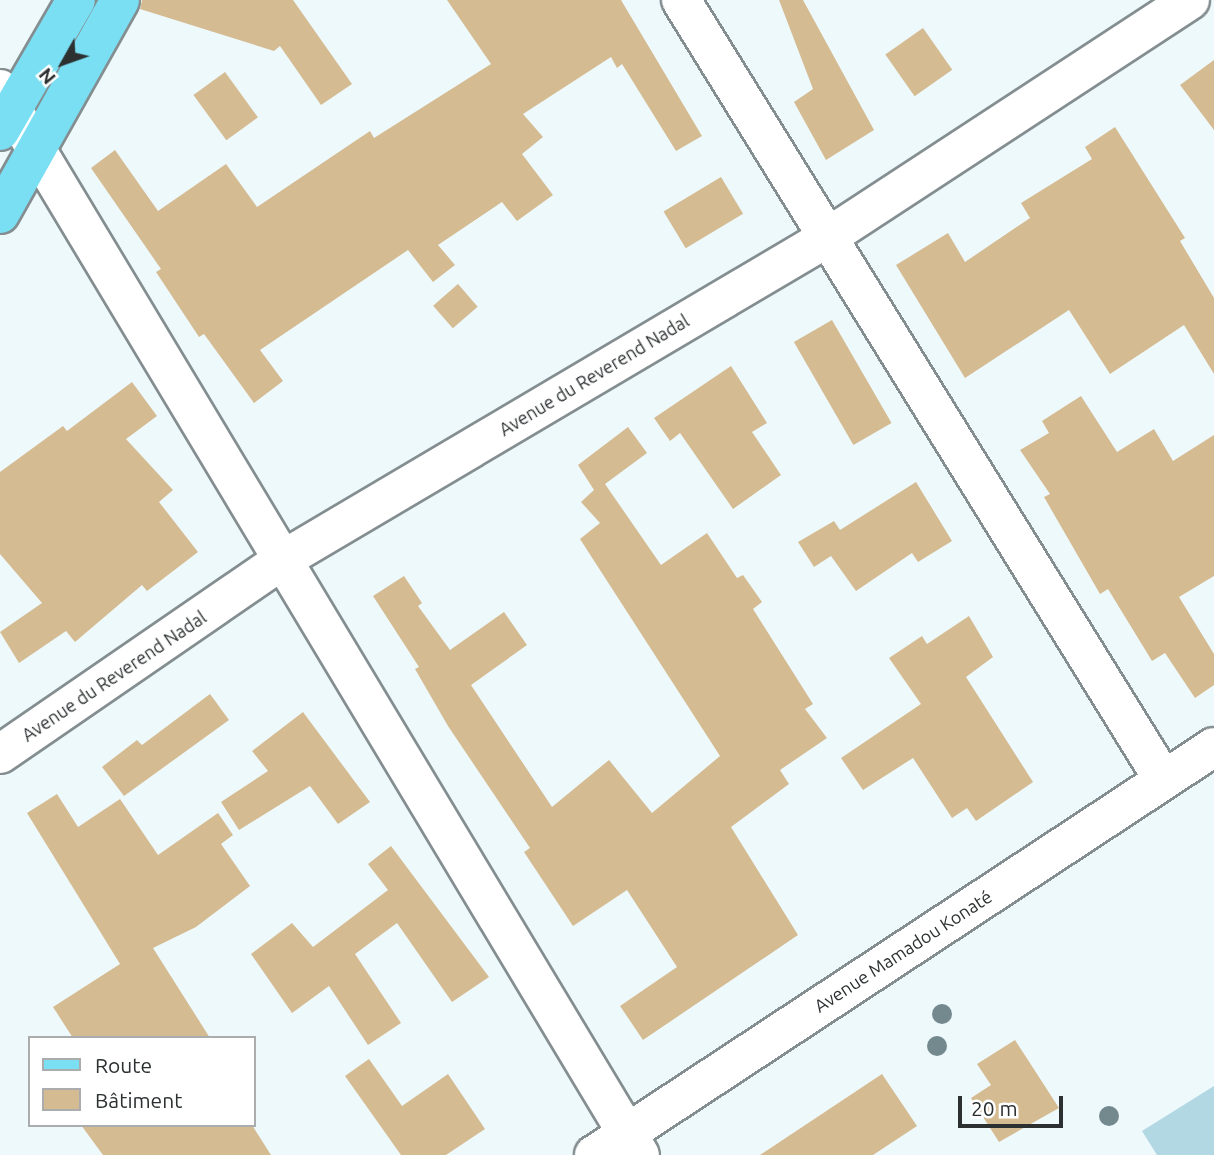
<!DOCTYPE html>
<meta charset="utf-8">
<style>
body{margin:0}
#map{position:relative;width:1214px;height:1155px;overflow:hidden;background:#eef9fc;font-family:Ubuntu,sans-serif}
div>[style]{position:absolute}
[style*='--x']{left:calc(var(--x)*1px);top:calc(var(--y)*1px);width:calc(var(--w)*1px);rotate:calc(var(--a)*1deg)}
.green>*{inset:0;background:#b1d8e3}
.building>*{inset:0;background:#d5bb92;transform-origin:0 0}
.roads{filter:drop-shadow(2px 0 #848e91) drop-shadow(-2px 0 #848e91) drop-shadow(0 2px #848e91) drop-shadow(0 -2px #848e91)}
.street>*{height:38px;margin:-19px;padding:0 19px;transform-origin:19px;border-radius:19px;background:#fff}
.primary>*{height:38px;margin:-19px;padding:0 19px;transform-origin:19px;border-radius:19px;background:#7adff3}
.trees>*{width:20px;height:20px;margin:-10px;border-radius:50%;background:#74898e}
span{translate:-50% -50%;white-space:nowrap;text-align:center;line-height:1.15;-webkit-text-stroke:6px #fff;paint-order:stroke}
.street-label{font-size:18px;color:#2c3031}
.legend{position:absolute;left:28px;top:1036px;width:228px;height:91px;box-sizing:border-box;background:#fff;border:2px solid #abacad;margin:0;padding:9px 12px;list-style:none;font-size:21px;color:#2c3031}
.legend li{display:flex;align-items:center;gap:14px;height:35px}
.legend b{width:35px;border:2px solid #abacad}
.north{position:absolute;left:28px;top:28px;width:70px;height:70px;-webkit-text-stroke:5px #fff;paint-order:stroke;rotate:230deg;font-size:19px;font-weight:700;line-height:28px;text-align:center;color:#2c3031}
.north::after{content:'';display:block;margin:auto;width:24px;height:32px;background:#2c3031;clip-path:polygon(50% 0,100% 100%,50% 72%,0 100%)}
.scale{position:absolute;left:958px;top:1096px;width:105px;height:32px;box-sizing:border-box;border:4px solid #2c3031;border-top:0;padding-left:9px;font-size:21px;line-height:24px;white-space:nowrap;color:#2c3031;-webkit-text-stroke:5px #fff;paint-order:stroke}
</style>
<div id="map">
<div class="green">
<div style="clip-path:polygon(1214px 1086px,1214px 1155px,1157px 1155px,1142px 1131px)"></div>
</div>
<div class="building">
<div style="clip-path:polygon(142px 0,293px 0,352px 84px,321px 105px,280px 46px,274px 51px,140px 9px)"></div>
<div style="clip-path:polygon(447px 0,621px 0,702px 136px,676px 151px,622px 64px,617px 68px,611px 57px,523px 114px,543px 137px,522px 154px,553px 195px,517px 221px,502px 202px,438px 245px,455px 265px,433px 282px,408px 250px,260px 350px,283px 381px,254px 403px,204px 334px,199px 337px,156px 272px,161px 269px,91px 168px,115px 150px,158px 211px,226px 164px,257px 207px,370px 131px,374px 138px,491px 64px)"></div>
<div style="clip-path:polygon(779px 0,803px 0,874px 130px,826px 160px,794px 102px,813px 89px)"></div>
<div style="left:923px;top:28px;width:51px;height:46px;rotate:55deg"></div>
<div style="clip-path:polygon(1214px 60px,1214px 130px,1180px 85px)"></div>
<div style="left:225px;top:72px;width:56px;height:39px;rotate:54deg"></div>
<div style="clip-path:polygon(1115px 127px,1185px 238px,1180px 241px,1214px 298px,1214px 374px,1184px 325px,1110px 374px,1069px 310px,965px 378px,896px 265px,948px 233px,965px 262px,1030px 218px,1021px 203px,1092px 159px,1085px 147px)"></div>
<div style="left:721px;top:177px;width:43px;height:67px;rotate:59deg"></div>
<div style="left:458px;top:284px;width:30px;height:33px;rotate:49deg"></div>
<div style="left:832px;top:320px;width:119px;height:44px;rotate:60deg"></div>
<div style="clip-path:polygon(731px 366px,767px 423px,752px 432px,781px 475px,733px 509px,680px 433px,670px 441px,654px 418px)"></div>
<div style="clip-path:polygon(132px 382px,157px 416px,126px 439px,173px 490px,159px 502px,198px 552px,147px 591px,142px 585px,75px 642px,66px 631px,19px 663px,0 632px,42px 603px,0 554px,0 472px,63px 426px,67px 431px)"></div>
<div style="clip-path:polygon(1081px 396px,1117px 452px,1154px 429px,1173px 461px,1214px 435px,1214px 576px,1179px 597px,1214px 654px,1214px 685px,1195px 698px,1165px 653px,1152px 661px,1108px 589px,1100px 594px,1044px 497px,1050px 494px,1020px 450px,1049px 433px,1042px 421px)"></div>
<div style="clip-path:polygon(628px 427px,647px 453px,605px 484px,661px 565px,707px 533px,737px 578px,743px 575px,762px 602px,753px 609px,813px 704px,805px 709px,827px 738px,780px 770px,789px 784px,731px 827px,798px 935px,643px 1040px,620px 1006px,677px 967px,627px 890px,573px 926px,524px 852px,530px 848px,448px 726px,415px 669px,419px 667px,373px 596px,404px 576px,422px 603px,418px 606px,450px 650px,504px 612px,527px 645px,471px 685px,552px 807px,609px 760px,652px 813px,720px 756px,580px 539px,600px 523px,581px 502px,594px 490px,578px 465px)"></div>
<div style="clip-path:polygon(916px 482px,952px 541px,918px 562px,912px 553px,856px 591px,831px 556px,814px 567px,798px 542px,834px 521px,840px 530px)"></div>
<div style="clip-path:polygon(969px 616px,993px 657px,966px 677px,1033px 782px,976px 821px,967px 808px,952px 818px,913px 758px,863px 790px,841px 758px,921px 704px,889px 658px,922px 636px,927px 644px)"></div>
<div style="clip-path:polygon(210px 694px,229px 720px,124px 796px,102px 767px,137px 740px,142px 745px)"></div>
<div style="clip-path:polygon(303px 712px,370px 802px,338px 824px,310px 786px,239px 830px,221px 802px,268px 771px,252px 751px)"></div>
<div style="clip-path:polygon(57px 794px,78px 827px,120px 799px,158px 855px,218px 813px,233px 835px,221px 844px,250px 886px,196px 927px,153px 948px,210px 1038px,73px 1038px,53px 1007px,120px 964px,27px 813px)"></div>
<div style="clip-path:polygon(391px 846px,489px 977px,452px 1002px,397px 923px,355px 954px,401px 1023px,368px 1045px,329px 986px,292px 1013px,251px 954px,292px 923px,313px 947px,388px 890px,368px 864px)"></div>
<div style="clip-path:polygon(1015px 1040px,1059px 1108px,999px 1142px,971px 1098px,991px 1085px,977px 1064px)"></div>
<div style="clip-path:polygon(369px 1059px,402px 1106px,448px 1074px,485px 1129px,446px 1155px,401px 1155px,345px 1076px)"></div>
<div style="clip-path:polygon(882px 1074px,917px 1126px,873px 1155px,760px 1155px)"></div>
<div style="clip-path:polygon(81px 1125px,252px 1125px,271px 1155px,103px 1155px)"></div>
</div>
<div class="roads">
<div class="street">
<div style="--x:681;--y:0;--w:916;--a:58.25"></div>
<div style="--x:0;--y:89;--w:1243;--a:59.02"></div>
<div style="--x:0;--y:754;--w:345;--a:-34.5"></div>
<div style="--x:284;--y:559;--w:629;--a:-30.6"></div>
<div style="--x:825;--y:239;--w:436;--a:-33.2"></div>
<div style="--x:594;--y:1155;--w:742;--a:-33.35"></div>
</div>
<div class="primary">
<div style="--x:0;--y:131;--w:151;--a:-59.9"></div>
<div style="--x:0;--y:214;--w:245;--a:-60.7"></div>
</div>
</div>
<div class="trees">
<div style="left:942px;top:1014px"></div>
<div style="left:937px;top:1046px"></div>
<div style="left:1109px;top:1116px"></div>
</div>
<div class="street-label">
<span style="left:594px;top:375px;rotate:-31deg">Avenue du Reverend Nadal</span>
<span style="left:114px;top:676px;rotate:-34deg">Avenue du Reverend Nadal</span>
<span style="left:903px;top:951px;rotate:-33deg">Avenue Mamadou Konaté</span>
</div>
<ul class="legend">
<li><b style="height:9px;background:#7adff3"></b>Route</li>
<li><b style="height:19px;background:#d5bb92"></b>Bâtiment</li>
</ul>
<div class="north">N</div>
<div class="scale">20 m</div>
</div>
